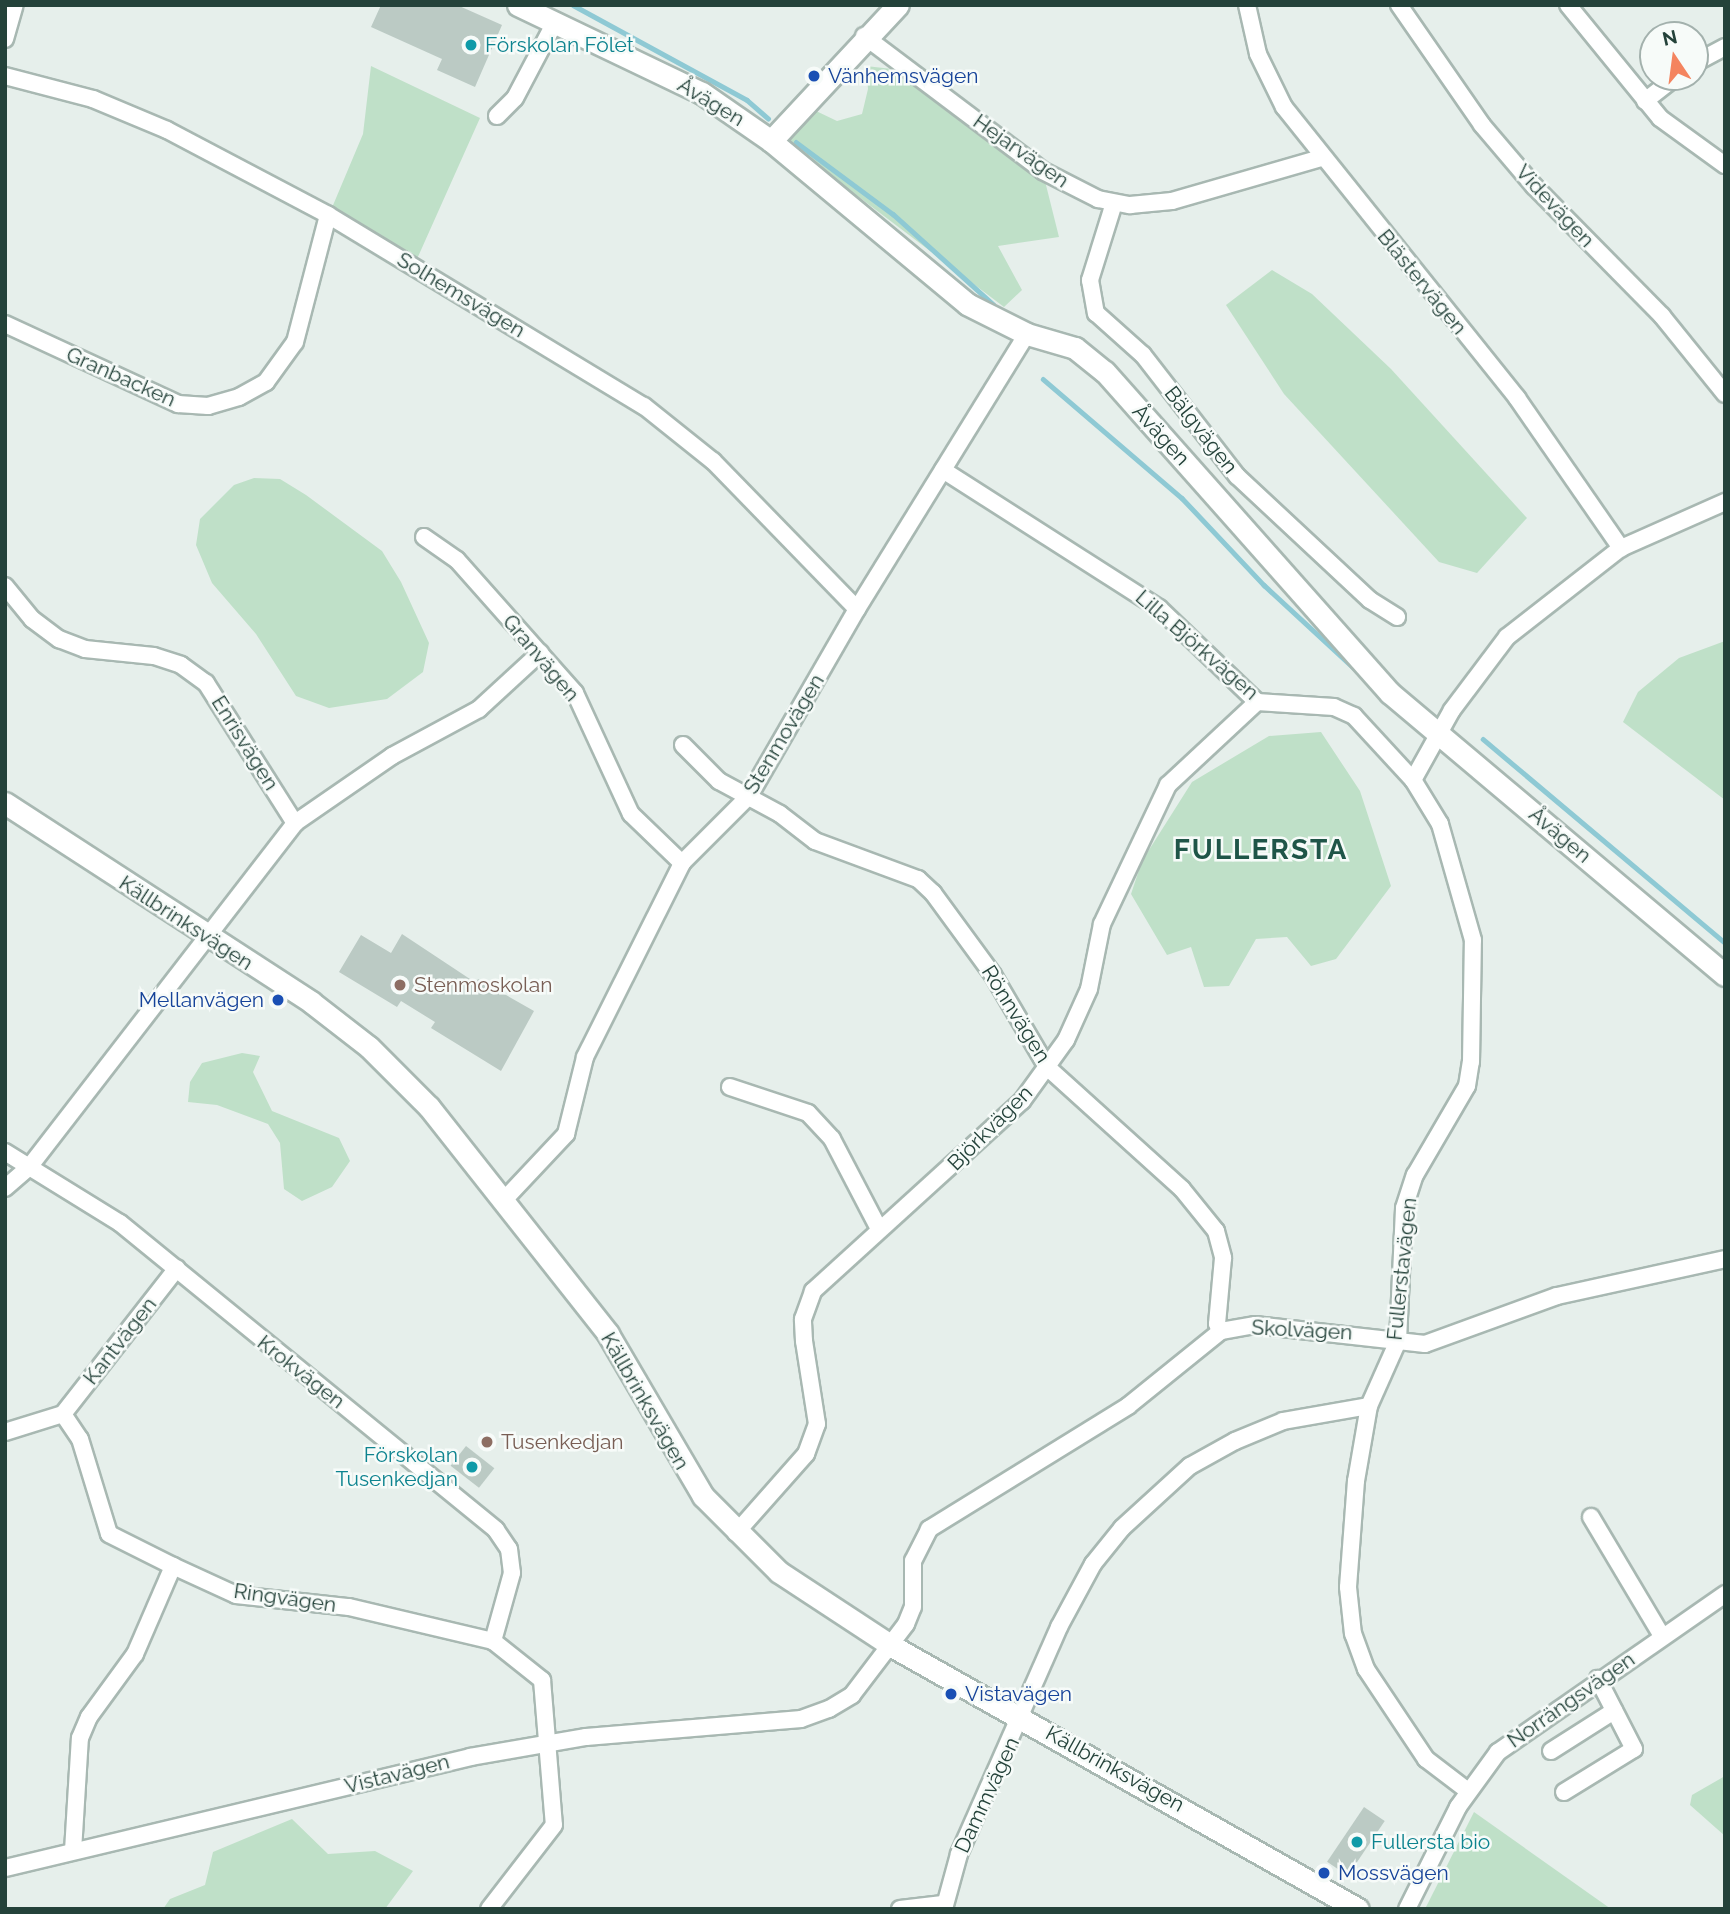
<!DOCTYPE html>
<meta charset="utf-8">
<style>
body{margin:0}
#map{position:relative;width:1730px;height:1914px;overflow:hidden;background:#e6efeb;font-family:Raleway,sans-serif}
div>[style]{position:absolute}
[style*='--x']{left:calc(var(--x)*1px);top:calc(var(--y)*1px);width:calc(var(--w)*1px);rotate:calc(var(--a)*1deg)}
.green>*{inset:0;background:#bfe0c8}
.stream>*{height:4.5px;margin:-2.25px;padding:0 2.25px;transform-origin:2.25px;border-radius:2.25px;background:#8ec9d4}
.building>*{inset:0;background:#bbcac4;transform-origin:0 0}
.roads{filter:drop-shadow(2px 0 #a8b8b2) drop-shadow(-2px 0 #a8b8b2) drop-shadow(0 2px #a8b8b2) drop-shadow(0 -2px #a8b8b2)}
.street>*{height:16px;margin:-8px;padding:0 8px;transform-origin:8px;border-radius:8px;background:#fff}
.secondary>*{height:21px;margin:-10.5px;padding:0 10.5px;transform-origin:10.5px;border-radius:10.5px;background:#fff}
.dots>*{width:19px;height:19px;translate:-50% -50%;box-sizing:border-box;border:4px solid #f7fbf9;border-radius:50%}
span{translate:-50% -50%;white-space:nowrap;text-align:center;line-height:1.15;-webkit-text-stroke:5px #f7fbf9;paint-order:stroke}
.culture-label{font-size:21px;color:#0d838f}
.left{translate:0 -50%;text-align:left}
.right{translate:-100% -50%;text-align:right}
.transit-label{font-size:21px;color:#164399}
.street-label{font-size:21px;color:#24423a}
.education-label{font-size:21px;color:#785e54}
.district-label{font-size:28px;color:#1f5548;font-weight:700;letter-spacing:2px}
.frame{position:absolute;inset:0;border:7px solid #24423a;pointer-events:none}
.north{position:absolute;left:1639px;top:21px;width:70px;height:70px;box-sizing:border-box;background:#f7fbf9;border:2px solid #a3b1ad;border-radius:50%;rotate:347deg;font-size:19px;font-weight:700;line-height:28px;text-align:center;color:#24423a}
.north::after{content:'';display:block;margin:auto;width:24px;height:32px;background:#f4845f;clip-path:polygon(50% 0,100% 100%,50% 72%,0 100%)}
</style>
<div id="map">
<div class="green">
<div style="clip-path:polygon(371px 66px,480px 118px,417px 259px,331px 210px,363px 134px)"></div>
<div style="clip-path:polygon(866px 66px,892px 69px,1044px 177px,1059px 237px,998px 246px,1022px 290px,1004px 307px,785px 141px,814px 110px,837px 121px,862px 114px,868px 89px)"></div>
<div style="clip-path:polygon(1272px 270px,1312px 294px,1391px 369px,1527px 518px,1477px 573px,1439px 562px,1284px 394px,1226px 305px)"></div>
<div style="clip-path:polygon(254px 478px,280px 479px,306px 495px,382px 551px,401px 582px,429px 643px,423px 672px,387px 699px,329px 708px,296px 696px,256px 634px,212px 583px,196px 545px,200px 519px,234px 485px)"></div>
<div style="clip-path:polygon(1725px 641px,1725px 800px,1623px 722px,1638px 692px,1679px 658px)"></div>
<div style="clip-path:polygon(1321px 732px,1360px 791px,1391px 886px,1336px 959px,1311px 966px,1287px 937px,1256px 939px,1229px 986px,1204px 987px,1191px 947px,1167px 955px,1131px 894px,1142px 861px,1192px 782px,1269px 736px)"></div>
<div style="clip-path:polygon(242px 1053px,260px 1056px,253px 1072px,272px 1111px,339px 1138px,350px 1161px,332px 1187px,302px 1201px,284px 1189px,280px 1143px,268px 1124px,217px 1105px,188px 1102px,190px 1082px,202px 1063px)"></div>
<div style="clip-path:polygon(1725px 1776px,1725px 1836px,1690px 1805px,1692px 1795px)"></div>
<div style="clip-path:polygon(1474px 1812px,1611px 1909px,1425px 1909px)"></div>
<div style="clip-path:polygon(292px 1819px,328px 1854px,375px 1851px,413px 1871px,385px 1909px,163px 1909px,170px 1899px,205px 1885px,213px 1852px)"></div>
</div>
<div class="stream">
<div style="--x:573;--y:5;--w:198;--a:28.6"></div>
<div style="--x:747;--y:100;--w:28;--a:41"></div>
<div style="--x:796;--y:142;--w:121;--a:36.6"></div>
<div style="--x:893;--y:214;--w:135;--a:42"></div>
<div style="--x:1043;--y:379;--w:183;--a:40.6"></div>
<div style="--x:1182;--y:498;--w:120;--a:46.7"></div>
<div style="--x:1264;--y:585;--w:124;--a:42.7"></div>
<div style="--x:1483;--y:739;--w:317;--a:40.1"></div>
</div>
<div class="building">
<div style="clip-path:polygon(381px 5px,457px 5px,502px 25px,475px 87px,437px 70px,442px 59px,371px 27px)"></div>
<div style="clip-path:polygon(402px 934px,476px 983px,478px 979px,534px 1011px,501px 1071px,431px 1028px,435px 1022px,401px 1001px,397px 1007px,339px 972px,361px 935px,391px 953px)"></div>
<div style="left:466px;top:1446px;width:36px;height:25px;rotate:38deg"></div>
<div style="left:1364px;top:1807px;width:25px;height:66px;rotate:34deg"></div>
</div>
<div class="roads">
<div class="street">
<div style="--x:1247;--y:5;--w:50;--a:77.3"></div>
<div style="--x:1258;--y:54;--w:59;--a:63.9"></div>
<div style="--x:1284;--y:107;--w:373;--a:51.3"></div>
<div style="--x:1517;--y:398;--w:183;--a:55.3"></div>
<div style="--x:1399;--y:5;--w:146;--a:55.3"></div>
<div style="--x:1482;--y:125;--w:80;--a:49.6"></div>
<div style="--x:1534;--y:186;--w:182;--a:45.4"></div>
<div style="--x:1662;--y:316;--w:100;--a:51.1"></div>
<div style="--x:1568;--y:5;--w:146;--a:50.8"></div>
<div style="--x:1660;--y:118;--w:80;--a:35.9"></div>
<div style="--x:864;--y:36;--w:224;--a:37"></div>
<div style="--x:1043;--y:171;--w:62;--a:27"></div>
<div style="--x:1098;--y:199;--w:33;--a:11"></div>
<div style="--x:1130;--y:205;--w:42;--a:-5.4"></div>
<div style="--x:1172;--y:201;--w:155;--a:-16.1"></div>
<div style="--x:5;--y:39;--w:35;--a:-74"></div>
<div style="--x:1695;--y:63;--w:34;--a:-28"></div>
<div style="--x:5;--y:76;--w:91;--a:14.6"></div>
<div style="--x:93;--y:99;--w:80;--a:22.7"></div>
<div style="--x:167;--y:130;--w:182;--a:27.8"></div>
<div style="--x:328;--y:215;--w:369;--a:31.2"></div>
<div style="--x:644;--y:406;--w:88;--a:38.6"></div>
<div style="--x:713;--y:461;--w:206;--a:45.8"></div>
<div style="--x:1645;--y:101;--w:39;--a:-38"></div>
<div style="--x:497;--y:116;--w:25;--a:-45"></div>
<div style="--x:515;--y:98;--w:86;--a:-62.2"></div>
<div style="--x:1114;--y:203;--w:81;--a:107.3"></div>
<div style="--x:1090;--y:280;--w:34;--a:80"></div>
<div style="--x:1096;--y:313;--w:63;--a:41.8"></div>
<div style="--x:1143;--y:355;--w:153;--a:52.2"></div>
<div style="--x:1237;--y:476;--w:182;--a:43"></div>
<div style="--x:1370;--y:600;--w:32;--a:32"></div>
<div style="--x:5;--y:324;--w:191;--a:24.8"></div>
<div style="--x:178;--y:404;--w:30;--a:4"></div>
<div style="--x:208;--y:406;--w:32;--a:-16"></div>
<div style="--x:239;--y:397;--w:31;--a:-29"></div>
<div style="--x:266;--y:382;--w:49;--a:-54.1"></div>
<div style="--x:295;--y:342;--w:131;--a:-75.4"></div>
<div style="--x:943;--y:470;--w:256;--a:32.6"></div>
<div style="--x:1159;--y:608;--w:136;--a:43.8"></div>
<div style="--x:1257;--y:702;--w:77;--a:3.7"></div>
<div style="--x:1334;--y:707;--w:22;--a:24"></div>
<div style="--x:1354;--y:716;--w:87;--a:47.3"></div>
<div style="--x:424;--y:537;--w:40;--a:34.9"></div>
<div style="--x:457;--y:560;--w:178;--a:48.4"></div>
<div style="--x:575;--y:693;--w:133;--a:65.2"></div>
<div style="--x:631;--y:814;--w:71;--a:43.9"></div>
<div style="--x:5;--y:586;--w:43;--a:50.7"></div>
<div style="--x:32;--y:619;--w:34;--a:37"></div>
<div style="--x:59;--y:639;--w:28;--a:21"></div>
<div style="--x:85;--y:649;--w:69;--a:5.8"></div>
<div style="--x:154;--y:656;--w:28;--a:18"></div>
<div style="--x:181;--y:665;--w:31;--a:36"></div>
<div style="--x:206;--y:683;--w:166;--a:57.6"></div>
<div style="--x:683;--y:745;--w:51;--a:45"></div>
<div style="--x:719;--y:781;--w:69;--a:28.4"></div>
<div style="--x:780;--y:814;--w:44;--a:37.6"></div>
<div style="--x:815;--y:841;--w:110;--a:20.3"></div>
<div style="--x:918;--y:879;--w:21;--a:43"></div>
<div style="--x:933;--y:893;--w:102;--a:53.8"></div>
<div style="--x:993;--y:975;--w:107;--a:59.6"></div>
<div style="--x:1047;--y:1067;--w:182;--a:42.1"></div>
<div style="--x:1182;--y:1189;--w:54;--a:51"></div>
<div style="--x:1216;--y:1231;--w:28;--a:75"></div>
<div style="--x:1223;--y:1258;--w:66;--a:95.2"></div>
<div style="--x:1217;--y:1324;--w:8;--a:60"></div>
<div style="--x:730;--y:1087;--w:82;--a:18.4"></div>
<div style="--x:808;--y:1113;--w:35;--a:47"></div>
<div style="--x:832;--y:1139;--w:99;--a:62.4"></div>
<div style="--x:5;--y:1152;--w:135;--a:31.7"></div>
<div style="--x:120;--y:1223;--w:485;--a:39.2"></div>
<div style="--x:496;--y:1530;--w:23;--a:56"></div>
<div style="--x:509;--y:1549;--w:24;--a:83"></div>
<div style="--x:512;--y:1573;--w:71;--a:105.6"></div>
<div style="--x:5;--y:1188;--w:33;--a:-41"></div>
<div style="--x:30;--y:1166;--w:433;--a:-52.3"></div>
<div style="--x:295;--y:823;--w:118;--a:-34.6"></div>
<div style="--x:392;--y:756;--w:99;--a:-28.4"></div>
<div style="--x:479;--y:709;--w:83;--a:-42.6"></div>
<div style="--x:504;--y:1200;--w:91;--a:-46.8"></div>
<div style="--x:566;--y:1134;--w:79;--a:-76.1"></div>
<div style="--x:585;--y:1057;--w:217;--a:-63.4"></div>
<div style="--x:682;--y:863;--w:95;--a:-45"></div>
<div style="--x:749;--y:796;--w:216;--a:-60"></div>
<div style="--x:857;--y:609;--w:323;--a:-58.3"></div>
<div style="--x:63;--y:1414;--w:185;--a:-52"></div>
<div style="--x:5;--y:1432;--w:61;--a:-17.2"></div>
<div style="--x:63;--y:1414;--w:30;--a:56"></div>
<div style="--x:80;--y:1439;--w:99;--a:73"></div>
<div style="--x:109;--y:1534;--w:72;--a:26.6"></div>
<div style="--x:173;--y:1566;--w:69;--a:24.7"></div>
<div style="--x:236;--y:1595;--w:114;--a:6.1"></div>
<div style="--x:349;--y:1607;--w:148;--a:13.3"></div>
<div style="--x:493;--y:1641;--w:63;--a:38.5"></div>
<div style="--x:542;--y:1680;--w:145;--a:85.3"></div>
<div style="--x:554;--y:1825;--w:106;--a:127.7"></div>
<div style="--x:1591;--y:1517;--w:139;--a:59.2"></div>
<div style="--x:736;--y:1533;--w:106;--a:-48.5"></div>
<div style="--x:806;--y:1454;--w:32;--a:-70"></div>
<div style="--x:817;--y:1424;--w:84;--a:-98.9"></div>
<div style="--x:804;--y:1341;--w:22;--a:-93"></div>
<div style="--x:803;--y:1319;--w:30;--a:-70"></div>
<div style="--x:813;--y:1291;--w:282;--a:-42.3"></div>
<div style="--x:1022;--y:1101;--w:75;--a:-54.2"></div>
<div style="--x:1066;--y:1040;--w:56;--a:-65.7"></div>
<div style="--x:1089;--y:989;--w:66;--a:-78.7"></div>
<div style="--x:1102;--y:924;--w:154;--a:-64.6"></div>
<div style="--x:1168;--y:785;--w:122;--a:-43"></div>
<div style="--x:1551;--y:1751;--w:75;--a:-32.4"></div>
<div style="--x:1468;--y:1791;--w:53;--a:-142.7"></div>
<div style="--x:1426;--y:1759;--w:108;--a:-123.7"></div>
<div style="--x:1366;--y:1669;--w:37;--a:-110"></div>
<div style="--x:1353;--y:1634;--w:47;--a:-96.1"></div>
<div style="--x:1348;--y:1587;--w:106;--a:-85.7"></div>
<div style="--x:1356;--y:1481;--w:76;--a:-80.2"></div>
<div style="--x:1369;--y:1406;--w:71;--a:-66"></div>
<div style="--x:1398;--y:1341;--w:133;--a:-87.4"></div>
<div style="--x:1404;--y:1208;--w:35;--a:-72"></div>
<div style="--x:1415;--y:1175;--w:103;--a:-59.7"></div>
<div style="--x:1467;--y:1086;--w:24;--a:-81"></div>
<div style="--x:1471;--y:1062;--w:122;--a:-89.1"></div>
<div style="--x:1473;--y:940;--w:121;--a:-105.9"></div>
<div style="--x:1440;--y:824;--w:52;--a:-121.5"></div>
<div style="--x:1413;--y:780;--w:80;--a:-60.9"></div>
<div style="--x:1452;--y:710;--w:91;--a:-53"></div>
<div style="--x:1507;--y:637;--w:145;--a:-38"></div>
<div style="--x:1621;--y:548;--w:114;--a:-23.9"></div>
<div style="--x:1564;--y:1792;--w:82;--a:-31.6"></div>
<div style="--x:1634;--y:1749;--w:79;--a:-117.2"></div>
<div style="--x:73;--y:1851;--w:113;--a:-86.5"></div>
<div style="--x:80;--y:1738;--w:23;--a:-67"></div>
<div style="--x:89;--y:1717;--w:78;--a:-53.9"></div>
<div style="--x:135;--y:1654;--w:96;--a:-66.6"></div>
<div style="--x:5;--y:1868;--w:478;--a:-13.4"></div>
<div style="--x:470;--y:1757;--w:118;--a:-9.8"></div>
<div style="--x:586;--y:1737;--w:216;--a:-4.8"></div>
<div style="--x:801;--y:1719;--w:30;--a:-20"></div>
<div style="--x:829;--y:1709;--w:27;--a:-31"></div>
<div style="--x:852;--y:1695;--w:89;--a:-52.7"></div>
<div style="--x:906;--y:1624;--w:18;--a:-68"></div>
<div style="--x:913;--y:1607;--w:46;--a:-90"></div>
<div style="--x:913;--y:1561;--w:36;--a:-63"></div>
<div style="--x:929;--y:1529;--w:234;--a:-31.7"></div>
<div style="--x:1128;--y:1406;--w:119;--a:-38.9"></div>
<div style="--x:1221;--y:1331;--w:35;--a:-10"></div>
<div style="--x:1255;--y:1325;--w:171;--a:6.4"></div>
<div style="--x:1425;--y:1344;--w:140;--a:-20"></div>
<div style="--x:1557;--y:1296;--w:172;--a:-12.4"></div>
<div style="--x:900;--y:1909;--w:43;--a:-6.6"></div>
<div style="--x:944;--y:1909;--w:57;--a:-74.7"></div>
<div style="--x:959;--y:1854;--w:248;--a:-66.2"></div>
<div style="--x:1059;--y:1627;--w:72;--a:-61.6"></div>
<div style="--x:1093;--y:1564;--w:46;--a:-51.1"></div>
<div style="--x:1122;--y:1528;--w:92;--a:-42.4"></div>
<div style="--x:1190;--y:1466;--w:51;--a:-29.1"></div>
<div style="--x:1235;--y:1441;--w:52;--a:-22.6"></div>
<div style="--x:1283;--y:1421;--w:87;--a:-9.9"></div>
<div style="--x:1407;--y:1909;--w:114;--a:-63.4"></div>
<div style="--x:1458;--y:1807;--w:68;--a:-54"></div>
<div style="--x:1498;--y:1752;--w:277;--a:-34.8"></div>
</div>
<div class="secondary">
<div style="--x:518;--y:5;--w:204;--a:25.6"></div>
<div style="--x:702;--y:93;--w:84;--a:34.8"></div>
<div style="--x:771;--y:141;--w:255;--a:39.7"></div>
<div style="--x:967;--y:304;--w:67;--a:26.6"></div>
<div style="--x:1027;--y:334;--w:50;--a:16.3"></div>
<div style="--x:1075;--y:348;--w:38;--a:39"></div>
<div style="--x:1105;--y:372;--w:429;--a:48.4"></div>
<div style="--x:1390;--y:693;--w:438;--a:40.1"></div>
<div style="--x:771;--y:141;--w:186;--a:-47"></div>
<div style="--x:5;--y:803;--w:365;--a:33"></div>
<div style="--x:311;--y:1002;--w:73;--a:37.8"></div>
<div style="--x:369;--y:1047;--w:85;--a:45"></div>
<div style="--x:429;--y:1107;--w:289;--a:51.7"></div>
<div style="--x:608;--y:1334;--w:188;--a:59.6"></div>
<div style="--x:703;--y:1496;--w:107;--a:45"></div>
<div style="--x:779;--y:1572;--w:133;--a:33.3"></div>
<div style="--x:890;--y:1645;--w:537;--a:29.43"></div>
</div>
</div>
<div class="dots">
<div style="left:471px;top:45px;background:#0f9aa8"></div>
<div style="left:814px;top:76px;background:#1a4fb4"></div>
<div style="left:400px;top:985px;background:#8d6e63"></div>
<div style="left:278px;top:1000px;background:#1a4fb4"></div>
<div style="left:487px;top:1442px;background:#8d6e63"></div>
<div style="left:472px;top:1467px;background:#0f9aa8"></div>
<div style="left:951px;top:1694px;background:#1a4fb4"></div>
<div style="left:1357px;top:1842px;background:#0f9aa8"></div>
<div style="left:1324px;top:1873px;background:#1a4fb4"></div>
</div>
<div class="culture-label">
<span class="left" style="left:485px;top:45px">Förskolan Fölet</span>
<span class="right" style="left:458px;top:1467px">Förskolan<br>Tusenkedjan</span>
<span class="left" style="left:1371px;top:1842px">Fullersta bio</span>
</div>
<div class="transit-label">
<span class="left" style="left:828px;top:76px">Vänhemsvägen</span>
<span class="right" style="left:264px;top:1000px">Mellanvägen</span>
<span class="left" style="left:965px;top:1694px">Vistavägen</span>
<span class="left" style="left:1338px;top:1873px">Mossvägen</span>
</div>
<div class="street-label">
<span style="left:711px;top:102px;rotate:31deg">Åvägen</span>
<span style="left:1021px;top:151px;rotate:35deg">Hejarvägen</span>
<span style="left:1555px;top:206px;rotate:47deg">Videvägen</span>
<span style="left:1422px;top:282px;rotate:51deg">Blästervägen</span>
<span style="left:461px;top:295px;rotate:31deg">Solhemsvägen</span>
<span style="left:121px;top:377px;rotate:24deg">Granbacken</span>
<span style="left:1201px;top:430px;rotate:52deg">Bälgvägen</span>
<span style="left:1161px;top:435px;rotate:48deg">Åvägen</span>
<span style="left:1197px;top:645px;rotate:41deg">Lilla Björkvägen</span>
<span style="left:541px;top:658px;rotate:50deg">Granvägen</span>
<span style="left:784px;top:734px;rotate:-59deg">Stenmovägen</span>
<span style="left:245px;top:743px;rotate:58deg">Enrisvägen</span>
<span style="left:1560px;top:835px;rotate:40deg">Åvägen</span>
<span style="left:186px;top:923px;rotate:33deg">Källbrinksvägen</span>
<span style="left:1016px;top:1014px;rotate:58deg">Rönnvägen</span>
<span style="left:990px;top:1128px;rotate:-45deg">Björkvägen</span>
<span style="left:1402px;top:1269px;rotate:-84deg">Fullerstavägen</span>
<span style="left:1302px;top:1330px;rotate:3deg">Skolvägen</span>
<span style="left:120px;top:1341px;rotate:-52deg">Kantvägen</span>
<span style="left:301px;top:1372px;rotate:38deg">Krokvägen</span>
<span style="left:645px;top:1401px;rotate:60deg">Källbrinksvägen</span>
<span style="left:285px;top:1598px;rotate:8deg">Ringvägen</span>
<span style="left:1571px;top:1700px;rotate:-35deg">Norrängsvägen</span>
<span style="left:1115px;top:1769px;rotate:29deg">Källbrinksvägen</span>
<span style="left:397px;top:1774px;rotate:-14deg">Vistavägen</span>
<span style="left:987px;top:1795px;rotate:-65deg">Dammvägen</span>
</div>
<div class="education-label">
<span class="left" style="left:414px;top:985px">Stenmoskolan</span>
<span class="left" style="left:501px;top:1442px">Tusenkedjan</span>
</div>
<div class="district-label">
<span style="left:1261px;top:850px">FULLERSTA</span>
</div>
<div class="frame"></div>
<div class="north">N</div>
</div>
